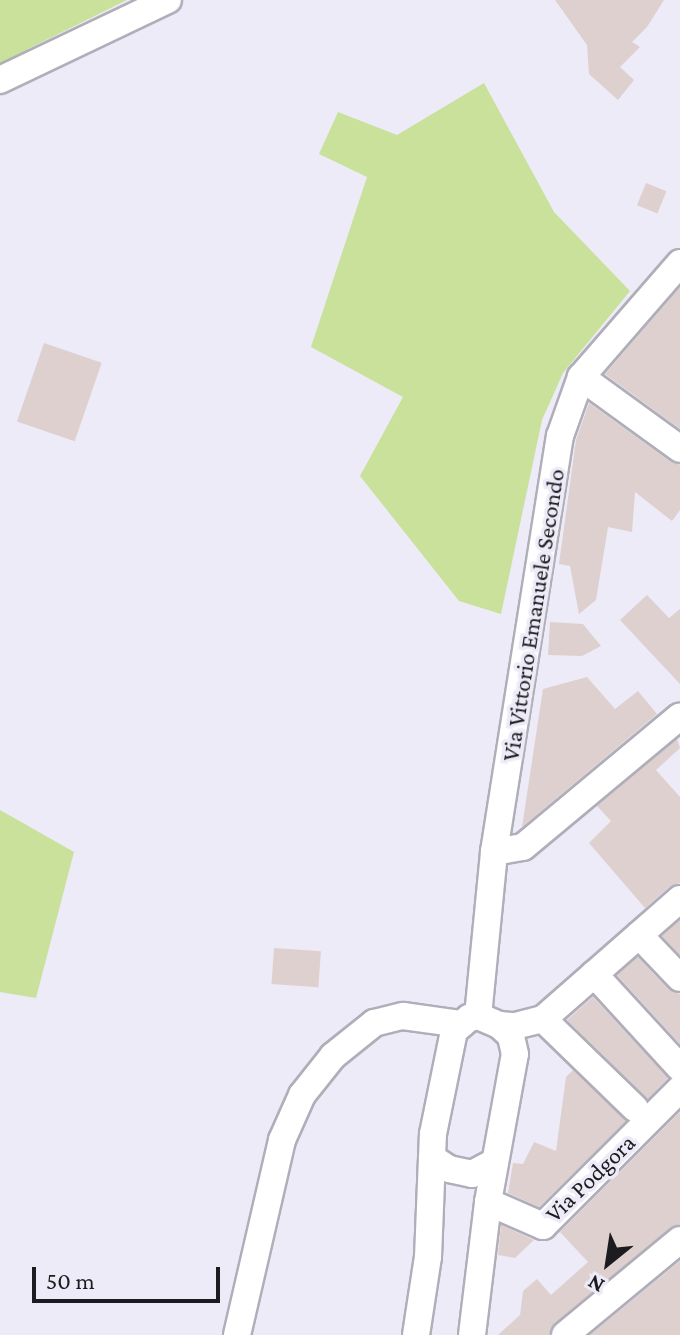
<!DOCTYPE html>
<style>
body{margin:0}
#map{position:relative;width:680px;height:1335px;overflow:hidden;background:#ecebf7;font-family:"Crimson Pro",serif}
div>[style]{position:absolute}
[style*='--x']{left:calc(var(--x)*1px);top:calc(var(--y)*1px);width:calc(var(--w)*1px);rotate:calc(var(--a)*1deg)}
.green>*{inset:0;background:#c9e19b}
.building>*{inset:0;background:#ded0ce;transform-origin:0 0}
.roads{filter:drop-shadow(2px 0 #afaeb9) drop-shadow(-2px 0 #afaeb9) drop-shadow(0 2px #afaeb9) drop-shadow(0 -2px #afaeb9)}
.minor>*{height:26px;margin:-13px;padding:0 13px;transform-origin:13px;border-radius:13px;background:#fff}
span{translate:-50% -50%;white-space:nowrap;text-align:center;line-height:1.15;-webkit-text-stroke:7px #ecebf7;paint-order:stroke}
.street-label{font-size:24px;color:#1c1c20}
.north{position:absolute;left:568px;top:1223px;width:80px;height:80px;-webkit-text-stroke:6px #ecebf7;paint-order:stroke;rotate:210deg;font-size:22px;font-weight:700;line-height:32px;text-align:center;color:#1c1c20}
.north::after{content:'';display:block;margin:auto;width:28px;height:36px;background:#1c1c20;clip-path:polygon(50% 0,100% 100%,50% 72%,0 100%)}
.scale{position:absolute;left:32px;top:1267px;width:188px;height:36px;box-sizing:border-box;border:4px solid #1c1c20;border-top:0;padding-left:10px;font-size:24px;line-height:28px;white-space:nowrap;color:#1c1c20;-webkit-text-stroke:6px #ecebf7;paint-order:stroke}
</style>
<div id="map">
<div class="green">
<div style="clip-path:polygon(0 0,127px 0,28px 49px,0 72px)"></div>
<div style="clip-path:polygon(484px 83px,554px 212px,630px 291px,563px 373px,542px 420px,501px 614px,459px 601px,360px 476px,403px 397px,311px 347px,367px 177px,319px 154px,338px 112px,397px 135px)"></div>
<div style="clip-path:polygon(0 810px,74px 852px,36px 998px,0 992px)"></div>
</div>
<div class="building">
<div style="clip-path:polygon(555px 0,664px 0,647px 27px,632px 42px,640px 47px,620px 67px,634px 80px,618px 100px,589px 74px,587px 45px)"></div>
<div style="left:646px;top:183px;width:22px;height:24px;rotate:22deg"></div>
<div style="clip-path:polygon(680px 287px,680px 429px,605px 374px)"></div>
<div style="left:44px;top:343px;width:61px;height:83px;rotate:19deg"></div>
<div style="clip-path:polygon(589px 403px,671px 462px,680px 465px,680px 510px,672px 521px,635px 492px,632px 532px,608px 527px,596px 600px,579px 614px,570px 566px,559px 564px,576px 440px)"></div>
<div style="clip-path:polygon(647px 595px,669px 618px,680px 609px,680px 684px,620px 620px)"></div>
<div style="clip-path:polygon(550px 622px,583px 624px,601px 646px,582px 656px,548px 655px)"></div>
<div style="clip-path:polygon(587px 677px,615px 709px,638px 691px,657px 714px,522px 827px,543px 689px)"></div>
<div style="clip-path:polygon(677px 739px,680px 748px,656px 770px,680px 797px,680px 883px,669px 887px,645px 908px,589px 843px,611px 821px,597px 806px)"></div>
<div style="clip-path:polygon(680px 920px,680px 955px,662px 936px)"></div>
<div style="left:274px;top:948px;width:47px;height:36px;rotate:4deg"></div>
<div style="clip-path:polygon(638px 957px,668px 989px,680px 994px,680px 1044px,617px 975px)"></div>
<div style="clip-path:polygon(593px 997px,668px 1078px,648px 1099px,567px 1020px)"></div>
<div style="clip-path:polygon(573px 1070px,626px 1121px,539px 1207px,508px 1193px,513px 1163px,523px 1164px,534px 1142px,556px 1151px,566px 1077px)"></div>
<div style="clip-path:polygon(680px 1112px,680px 1224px,670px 1228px,555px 1323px,549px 1335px,498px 1335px,520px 1315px,523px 1291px,537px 1279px,551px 1295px,588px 1262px,560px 1232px)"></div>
<div style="clip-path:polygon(501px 1225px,534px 1240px,515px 1258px,498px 1255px)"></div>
<div style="clip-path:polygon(680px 1261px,680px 1335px,590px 1335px)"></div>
</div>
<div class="roads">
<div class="minor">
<div style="--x:0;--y:80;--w:186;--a:-25.5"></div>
<div style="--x:581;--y:377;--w:122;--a:36"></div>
<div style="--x:494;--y:852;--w:29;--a:-10"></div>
<div style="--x:523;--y:847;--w:204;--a:-39.8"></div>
<div style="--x:639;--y:935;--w:59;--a:46.4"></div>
<div style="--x:594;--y:974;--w:127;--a:47.5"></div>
<div style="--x:478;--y:1016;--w:165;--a:-84.4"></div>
<div style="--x:494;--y:852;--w:421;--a:-81"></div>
<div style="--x:560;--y:436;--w:63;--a:-70.4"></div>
<div style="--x:581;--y:377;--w:151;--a:-49"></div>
<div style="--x:543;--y:1019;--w:128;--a:44.1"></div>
<div style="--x:432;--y:1158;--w:20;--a:33"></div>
<div style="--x:449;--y:1169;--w:24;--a:12"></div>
<div style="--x:472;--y:1174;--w:26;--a:-28"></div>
<div style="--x:488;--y:1202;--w:60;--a:23.6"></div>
<div style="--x:543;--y:1226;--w:194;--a:-45"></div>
<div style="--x:237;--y:1335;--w:200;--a:-77"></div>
<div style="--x:282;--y:1140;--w:49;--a:-66"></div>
<div style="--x:302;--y:1095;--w:50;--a:-51.5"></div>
<div style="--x:333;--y:1056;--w:53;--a:-38.8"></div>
<div style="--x:374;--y:1023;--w:30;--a:-14"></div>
<div style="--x:403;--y:1016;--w:59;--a:7.9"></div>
<div style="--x:416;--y:1335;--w:79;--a:-81.3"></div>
<div style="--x:428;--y:1257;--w:123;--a:-87.7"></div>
<div style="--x:433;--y:1134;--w:105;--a:-78.5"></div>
<div style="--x:454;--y:1031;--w:20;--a:-41"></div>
<div style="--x:469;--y:1018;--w:9;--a:-13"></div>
<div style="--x:478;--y:1016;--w:23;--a:23"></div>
<div style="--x:499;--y:1025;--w:16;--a:4"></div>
<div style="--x:515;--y:1026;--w:29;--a:-14"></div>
<div style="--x:543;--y:1019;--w:182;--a:-41.2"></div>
<div style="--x:472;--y:1335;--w:134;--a:-83.1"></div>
<div style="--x:488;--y:1202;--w:150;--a:-79.7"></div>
<div style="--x:515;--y:1054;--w:18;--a:-103"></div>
<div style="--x:511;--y:1036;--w:16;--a:-137"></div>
<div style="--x:565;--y:1335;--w:149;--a:-39.6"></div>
</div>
</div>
<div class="street-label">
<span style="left:533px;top:615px;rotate:-81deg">Via Vittorio Emanuele Secondo</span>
<span style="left:590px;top:1178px;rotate:-44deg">Via Podgora</span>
</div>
<div class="north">N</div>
<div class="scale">50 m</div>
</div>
